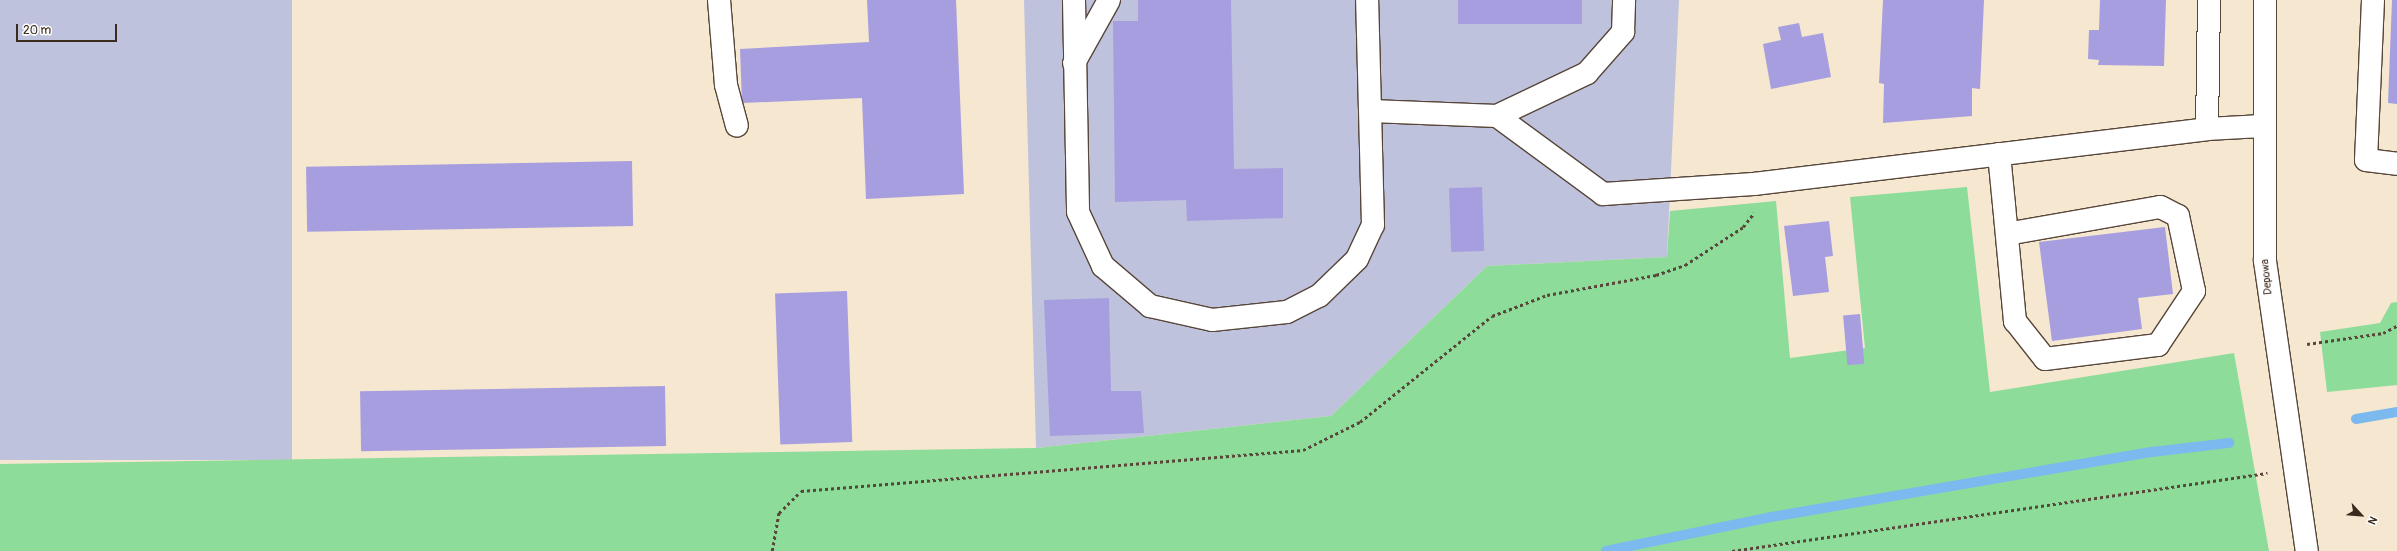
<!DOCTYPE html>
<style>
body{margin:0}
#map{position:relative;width:2397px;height:551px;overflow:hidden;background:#f5e7d0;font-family:Pangolin,sans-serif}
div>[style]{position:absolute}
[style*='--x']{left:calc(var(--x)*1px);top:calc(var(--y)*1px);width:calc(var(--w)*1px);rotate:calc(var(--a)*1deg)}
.industrial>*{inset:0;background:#bfc2dd;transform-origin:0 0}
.green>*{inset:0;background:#8edc9a}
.stream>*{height:10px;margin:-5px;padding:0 5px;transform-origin:5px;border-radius:5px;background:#7cb9ef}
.building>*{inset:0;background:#a79edf;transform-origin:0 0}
.path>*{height:2.5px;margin-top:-1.25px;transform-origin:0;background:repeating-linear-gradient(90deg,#574639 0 3px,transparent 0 6px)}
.roads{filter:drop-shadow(1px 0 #574639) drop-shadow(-1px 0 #574639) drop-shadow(0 1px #574639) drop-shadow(0 -1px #574639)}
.minor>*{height:22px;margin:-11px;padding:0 11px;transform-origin:11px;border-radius:11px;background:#fff}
span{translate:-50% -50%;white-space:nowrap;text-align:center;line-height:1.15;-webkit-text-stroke:4px #fff;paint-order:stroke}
.street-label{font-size:11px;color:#3b2a1e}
.north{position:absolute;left:2341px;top:495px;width:40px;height:40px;-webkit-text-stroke:3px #fff;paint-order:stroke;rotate:116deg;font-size:11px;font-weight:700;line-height:16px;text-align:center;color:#3b2a1e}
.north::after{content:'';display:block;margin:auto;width:14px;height:18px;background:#3b2a1e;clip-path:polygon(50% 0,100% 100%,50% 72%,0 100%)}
.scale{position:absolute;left:16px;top:24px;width:101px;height:18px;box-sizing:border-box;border:2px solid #3b2a1e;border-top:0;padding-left:5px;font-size:12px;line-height:14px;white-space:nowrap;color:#3b2a1e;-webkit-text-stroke:3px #fff;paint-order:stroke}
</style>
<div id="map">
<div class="industrial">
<div style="left:0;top:0;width:292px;height:460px"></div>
<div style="clip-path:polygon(1024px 0,1679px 0,1667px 257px,1487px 266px,1331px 416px,1036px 448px)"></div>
</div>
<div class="green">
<div style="clip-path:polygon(1967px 187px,1990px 392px,2234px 353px,2269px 551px,0 551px,0 464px,1036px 448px,1331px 416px,1487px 266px,1667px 257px,1670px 211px,1776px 201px,1790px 358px,1865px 348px,1850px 197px)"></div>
<div style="clip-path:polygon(2397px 302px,2397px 385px,2327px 392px,2320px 332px,2380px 323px,2391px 303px)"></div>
</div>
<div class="stream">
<div style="--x:2356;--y:419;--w:42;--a:-9.7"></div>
<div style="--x:1606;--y:551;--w:168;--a:-11.6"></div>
<div style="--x:1771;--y:517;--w:387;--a:-9.7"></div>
<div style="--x:2152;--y:452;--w:78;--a:-6.7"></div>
</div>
<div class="building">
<div style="clip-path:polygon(867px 0,956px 0,964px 194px,866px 199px,862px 98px,742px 103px,740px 49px,869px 42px)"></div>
<div style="clip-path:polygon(1138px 0,1231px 0,1234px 169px,1283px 168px,1283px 218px,1187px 221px,1186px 200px,1115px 202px,1113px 21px,1138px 21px)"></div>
<div style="left:1458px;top:0;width:124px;height:24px"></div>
<div style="clip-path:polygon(1883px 0,1984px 0,1980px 89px,1972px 88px,1972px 116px,1883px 123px,1884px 84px,1879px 83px)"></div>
<div style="clip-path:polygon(2100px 0,2166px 0,2164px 66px,2098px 65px,2099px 60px,2088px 59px,2089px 30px,2099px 30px)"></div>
<div style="clip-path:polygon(2392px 0,2397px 0,2397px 104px,2388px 103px)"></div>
<div style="clip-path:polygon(1799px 23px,1802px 37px,1823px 33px,1831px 77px,1771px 89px,1763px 44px,1781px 40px,1778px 27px)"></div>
<div style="left:632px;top:161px;width:65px;height:326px;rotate:89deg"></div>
<div style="left:1482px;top:187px;width:64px;height:33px;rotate:88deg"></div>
<div style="clip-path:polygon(1829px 221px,1833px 256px,1825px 257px,1829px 292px,1793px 296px,1784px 226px)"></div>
<div style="clip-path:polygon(2165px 227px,2173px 294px,2138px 298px,2142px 329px,2052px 341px,2039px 242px)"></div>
<div style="left:847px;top:291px;width:151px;height:72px;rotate:88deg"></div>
<div style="clip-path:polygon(1109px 298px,1111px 391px,1141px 391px,1144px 433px,1050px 436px,1044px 300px)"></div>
<div style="left:1860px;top:314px;width:50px;height:17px;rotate:85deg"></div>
<div style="left:665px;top:386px;width:60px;height:305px;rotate:89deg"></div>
</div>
<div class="path">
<div style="--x:2307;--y:344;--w:77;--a:-8.2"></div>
<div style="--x:2383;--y:333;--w:16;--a:-27"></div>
<div style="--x:772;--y:551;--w:39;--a:-80"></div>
<div style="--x:779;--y:513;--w:31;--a:-45"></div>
<div style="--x:801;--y:491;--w:504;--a:-4.67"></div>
<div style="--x:1303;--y:450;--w:64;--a:-26.2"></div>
<div style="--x:1360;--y:422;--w:169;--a:-38.8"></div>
<div style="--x:1492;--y:316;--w:59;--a:-20.9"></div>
<div style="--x:1547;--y:295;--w:111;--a:-10.4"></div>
<div style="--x:1656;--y:275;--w:31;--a:-19"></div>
<div style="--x:1685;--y:265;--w:69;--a:-33.2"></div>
<div style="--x:1743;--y:227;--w:18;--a:-52"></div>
<div style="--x:1732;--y:551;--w:541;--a:-8.29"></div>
</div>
<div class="roads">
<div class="minor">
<div style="--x:719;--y:0;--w:85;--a:85.3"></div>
<div style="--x:726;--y:85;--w:42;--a:75"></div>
<div style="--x:1074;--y:0;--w:212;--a:88.9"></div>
<div style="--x:1078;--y:212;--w:60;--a:65.2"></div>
<div style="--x:1103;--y:266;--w:62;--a:40.4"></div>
<div style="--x:1150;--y:306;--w:64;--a:12.7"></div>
<div style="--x:1212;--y:320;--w:75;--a:-6.1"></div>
<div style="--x:1287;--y:312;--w:36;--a:-27"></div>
<div style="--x:1319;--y:296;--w:53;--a:-44.2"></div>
<div style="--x:1357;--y:259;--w:38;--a:-65"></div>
<div style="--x:1373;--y:225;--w:225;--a:-91.5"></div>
<div style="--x:2265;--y:0;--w:261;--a:90"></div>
<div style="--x:2265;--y:261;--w:293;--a:81.8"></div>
<div style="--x:2373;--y:0;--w:160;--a:92.5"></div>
<div style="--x:2366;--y:160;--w:31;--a:7"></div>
<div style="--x:1074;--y:63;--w:72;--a:-60.9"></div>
<div style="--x:1371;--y:111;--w:126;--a:2.3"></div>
<div style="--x:1497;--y:116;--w:100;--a:-25.5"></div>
<div style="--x:1587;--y:73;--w:55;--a:-48.7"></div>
<div style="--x:1623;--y:32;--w:32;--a:-88"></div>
<div style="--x:1497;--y:116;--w:132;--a:36.3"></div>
<div style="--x:1603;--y:194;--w:151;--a:-3.8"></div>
<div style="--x:1754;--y:184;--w:456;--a:-6.9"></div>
<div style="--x:2207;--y:129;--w:55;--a:-3.1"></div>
<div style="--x:2207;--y:129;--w:129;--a:-89.1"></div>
<div style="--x:1999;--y:154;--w:51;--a:84.4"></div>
<div style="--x:2004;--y:205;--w:117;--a:84.6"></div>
<div style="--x:2015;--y:321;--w:48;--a:51.7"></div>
<div style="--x:2045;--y:359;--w:114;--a:-7.1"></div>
<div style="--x:2158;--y:345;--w:65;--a:-56.3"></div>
<div style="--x:2194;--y:291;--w:77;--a:-102"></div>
<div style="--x:2178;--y:216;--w:20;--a:-153"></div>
<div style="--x:2160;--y:207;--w:155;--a:170"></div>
</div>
</div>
<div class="street-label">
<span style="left:2267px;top:277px;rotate:-96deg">Depowa</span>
</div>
<div class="north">N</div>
<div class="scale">20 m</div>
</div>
